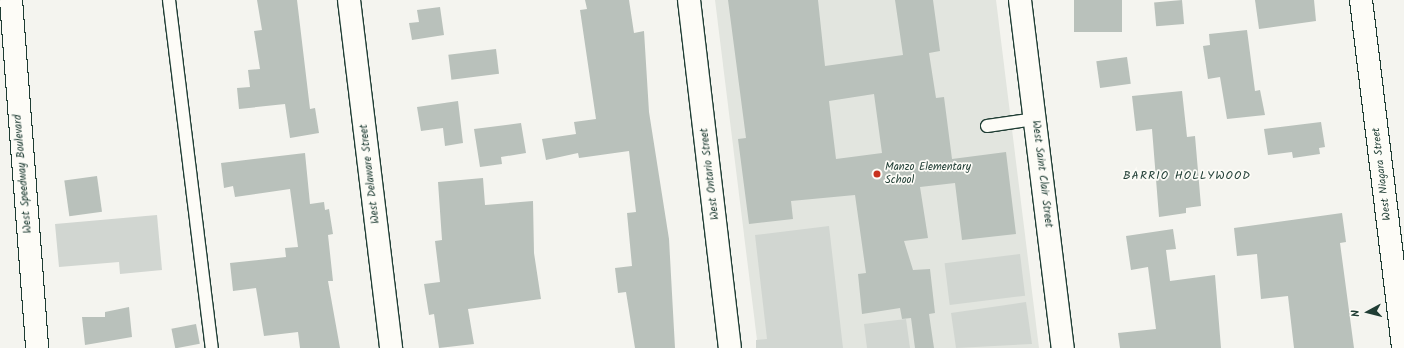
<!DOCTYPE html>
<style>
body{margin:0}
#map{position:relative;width:1404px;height:348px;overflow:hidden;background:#f4f4ef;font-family:Kalam,sans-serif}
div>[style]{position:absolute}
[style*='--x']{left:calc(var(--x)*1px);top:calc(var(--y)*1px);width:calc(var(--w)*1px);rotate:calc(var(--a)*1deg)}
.built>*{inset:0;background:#e2e5df}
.green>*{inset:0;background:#d1d6d1;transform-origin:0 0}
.building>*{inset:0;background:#b9c1bb;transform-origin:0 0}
.roads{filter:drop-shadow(1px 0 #1f3d34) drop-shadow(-1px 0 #1f3d34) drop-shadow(0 1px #1f3d34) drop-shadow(0 -1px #1f3d34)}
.service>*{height:12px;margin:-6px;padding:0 6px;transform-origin:6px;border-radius:6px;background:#fdfcf7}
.minor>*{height:22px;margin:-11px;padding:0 11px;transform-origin:11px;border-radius:11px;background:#fdfcf7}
.secondary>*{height:22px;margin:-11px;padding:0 11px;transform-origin:11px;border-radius:11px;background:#fdfcf7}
.dots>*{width:11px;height:11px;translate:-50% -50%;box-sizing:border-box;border:2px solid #fdfcf7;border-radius:50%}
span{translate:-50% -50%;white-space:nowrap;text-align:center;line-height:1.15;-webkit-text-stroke:3.5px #fdfcf7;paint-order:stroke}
.poi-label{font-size:11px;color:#1f3d34}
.left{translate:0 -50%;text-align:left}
.street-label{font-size:11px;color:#1f3d34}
.neighbourhood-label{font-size:12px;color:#1f3d34;letter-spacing:1px}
.north{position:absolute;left:1348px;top:292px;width:40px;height:40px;-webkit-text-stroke:3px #fdfcf7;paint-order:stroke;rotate:263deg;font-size:11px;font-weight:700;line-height:16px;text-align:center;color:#1f3d34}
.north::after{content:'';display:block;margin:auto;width:14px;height:18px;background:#1f3d34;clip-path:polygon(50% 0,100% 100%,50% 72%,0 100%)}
</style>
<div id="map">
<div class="built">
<div style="clip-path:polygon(715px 0,996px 0,1039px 348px,758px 348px)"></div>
</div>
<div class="green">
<div style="clip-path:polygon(157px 215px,162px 270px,120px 274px,119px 262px,59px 267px,55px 224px)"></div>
<div style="clip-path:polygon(829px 226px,843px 348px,756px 348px,756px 340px,767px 339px,755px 235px)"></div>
<div style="left:1020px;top:254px;width:42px;height:76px;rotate:83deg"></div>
<div style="clip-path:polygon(1026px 302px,1032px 344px,956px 348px,951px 313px)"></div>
<div style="clip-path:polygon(906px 319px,910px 348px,867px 348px,864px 324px)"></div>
</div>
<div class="building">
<div style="clip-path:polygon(257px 0,297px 0,310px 109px,315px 108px,319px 133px,290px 138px,285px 104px,239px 109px,237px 88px,250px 87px,248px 70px,260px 69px,254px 31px,262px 30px)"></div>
<div style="clip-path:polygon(585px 0,629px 0,634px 33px,644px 31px,649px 112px,669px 239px,675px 348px,635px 348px,626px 292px,618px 293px,615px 268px,632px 266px,627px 213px,636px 212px,629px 151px,579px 158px,578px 153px,546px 160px,542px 139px,576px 134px,574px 122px,596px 119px,580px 10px,587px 9px)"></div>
<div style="clip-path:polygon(evenodd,728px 0,818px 0,825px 66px,903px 55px,895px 0,933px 0,940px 51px,929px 53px,936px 98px,944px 97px,952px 159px,1006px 152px,1016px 234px,962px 240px,955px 183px,920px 187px,928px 238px,904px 241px,913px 270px,930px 269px,935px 313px,929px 314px,934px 348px,915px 348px,911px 318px,902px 319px,900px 308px,862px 314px,858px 274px,866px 273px,855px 195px,791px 201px,793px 219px,749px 224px,738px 139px,746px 138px,728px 0,874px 94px,882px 153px,836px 159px,829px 101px,874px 94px)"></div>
<div style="left:1074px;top:0;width:48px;height:32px"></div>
<div style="left:1182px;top:0;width:24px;height:28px;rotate:85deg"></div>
<div style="clip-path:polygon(1255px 0,1314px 0,1316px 21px,1259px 29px)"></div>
<div style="clip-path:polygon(440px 7px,444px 35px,412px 40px,409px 23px,419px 22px,417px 10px)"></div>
<div style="clip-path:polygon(1247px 30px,1255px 91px,1260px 90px,1265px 115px,1227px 119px,1220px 77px,1208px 79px,1203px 46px,1210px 45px,1209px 34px)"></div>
<div style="left:496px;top:49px;width:25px;height:48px;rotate:83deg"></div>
<div style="left:1127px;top:57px;width:27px;height:31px;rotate:82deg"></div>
<div style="clip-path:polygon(1182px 91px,1187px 137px,1195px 136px,1201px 206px,1186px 208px,1186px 213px,1159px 217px,1152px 129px,1136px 131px,1132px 96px)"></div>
<div style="clip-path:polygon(458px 101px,463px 143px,445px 146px,443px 128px,421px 131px,417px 107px)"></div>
<div style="clip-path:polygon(1321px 122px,1325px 147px,1319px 148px,1320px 154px,1293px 158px,1292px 152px,1268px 155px,1264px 129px)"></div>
<div style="clip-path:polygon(521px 123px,526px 153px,501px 157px,502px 164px,480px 167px,474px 129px)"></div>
<div style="clip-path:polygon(305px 153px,310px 204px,324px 202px,325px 210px,329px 209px,333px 234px,328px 235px,333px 281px,328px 281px,340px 348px,300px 348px,298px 332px,264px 336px,256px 288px,233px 291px,230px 263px,286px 257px,285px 248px,298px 247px,290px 189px,235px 197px,233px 186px,224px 188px,221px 163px)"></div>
<div style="left:97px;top:176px;width:36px;height:33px;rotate:82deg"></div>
<div style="clip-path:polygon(483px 178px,485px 205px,533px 201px,534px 253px,541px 299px,468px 309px,474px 344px,439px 348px,434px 314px,429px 315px,424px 284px,440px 282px,435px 241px,442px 240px,438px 182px)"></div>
<div style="clip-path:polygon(1342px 213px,1346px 242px,1340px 243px,1354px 348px,1294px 348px,1288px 296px,1261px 299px,1257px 254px,1237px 256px,1234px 228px)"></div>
<div style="clip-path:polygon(1173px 229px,1176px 249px,1166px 250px,1170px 281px,1215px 275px,1221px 348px,1120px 348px,1118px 333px,1156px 329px,1148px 267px,1131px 270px,1126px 236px)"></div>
<div style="clip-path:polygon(129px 307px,132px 337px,85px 345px,82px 317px,105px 317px,105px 312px)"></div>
<div style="left:196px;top:324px;width:20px;height:25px;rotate:79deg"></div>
</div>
<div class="roads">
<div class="service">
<div style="--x:169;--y:0;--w:351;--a:83"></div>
<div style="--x:987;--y:126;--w:49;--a:-8.3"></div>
</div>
<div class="minor">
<div style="--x:349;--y:0;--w:351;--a:83.1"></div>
<div style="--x:689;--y:0;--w:350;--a:83.3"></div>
<div style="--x:1020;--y:0;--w:351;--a:83"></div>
<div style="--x:1361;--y:0;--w:351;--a:83.1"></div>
</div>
<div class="secondary">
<div style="--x:11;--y:0;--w:349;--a:85.7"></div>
</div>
</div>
<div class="dots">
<div style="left:877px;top:174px;background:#c8321e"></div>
</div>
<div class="poi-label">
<span class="left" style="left:885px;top:174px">Manzo Elementary<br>School</span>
</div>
<div class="street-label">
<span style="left:23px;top:174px;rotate:-95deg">West Speedway Boulevard</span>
<span style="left:370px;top:174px;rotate:-97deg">West Delaware Street</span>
<span style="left:710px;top:174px;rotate:-97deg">West Ontario Street</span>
<span style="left:1042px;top:174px;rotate:83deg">West Saint Clair Street</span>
<span style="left:1382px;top:174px;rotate:-97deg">West Niagara Street</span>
</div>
<div class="neighbourhood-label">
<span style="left:1187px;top:176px">BARRIO HOLLYWOOD</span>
</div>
<div class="north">N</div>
</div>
